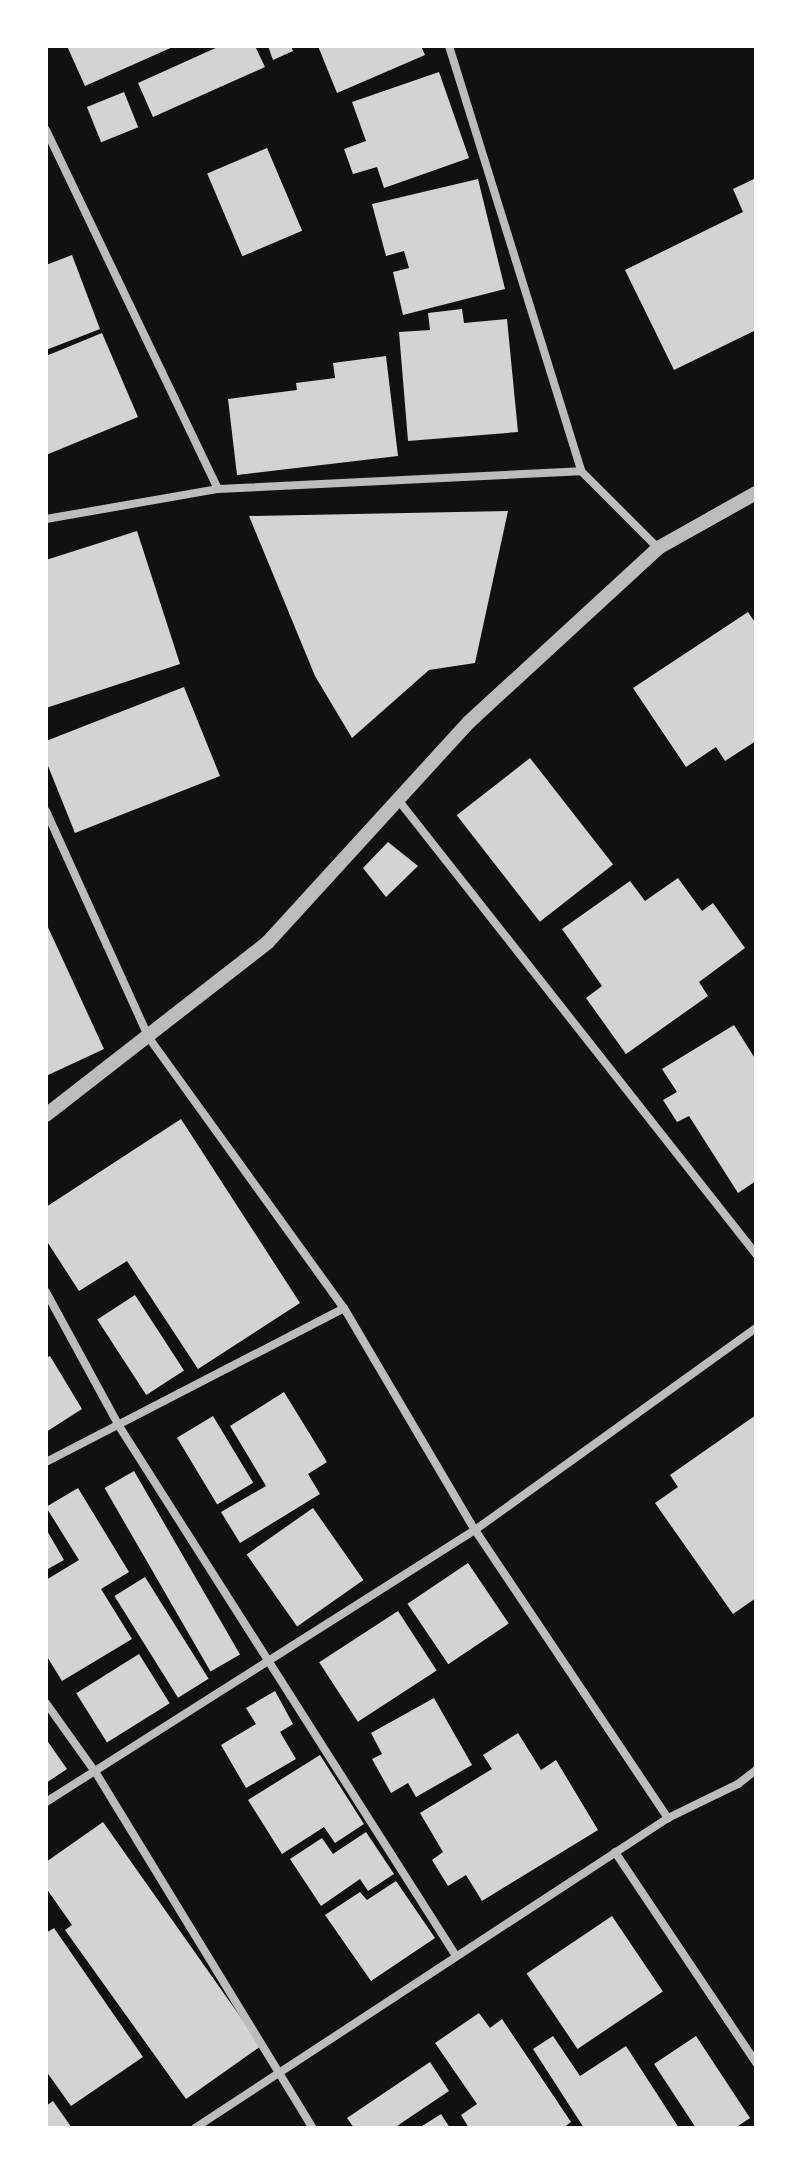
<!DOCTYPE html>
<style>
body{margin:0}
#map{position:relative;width:802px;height:2174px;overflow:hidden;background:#111;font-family:"IBM Plex Serif",serif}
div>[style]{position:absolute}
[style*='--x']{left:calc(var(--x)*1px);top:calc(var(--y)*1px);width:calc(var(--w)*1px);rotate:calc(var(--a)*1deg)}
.building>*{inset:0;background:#d3d3d3;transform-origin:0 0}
.minor>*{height:8px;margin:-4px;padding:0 4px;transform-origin:4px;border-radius:4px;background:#bcbcbc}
.tertiary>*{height:14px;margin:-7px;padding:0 7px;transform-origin:7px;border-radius:7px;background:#bcbcbc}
span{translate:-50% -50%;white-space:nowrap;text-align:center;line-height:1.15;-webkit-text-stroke:8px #fff;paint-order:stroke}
.frame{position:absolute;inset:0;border:48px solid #fff;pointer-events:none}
</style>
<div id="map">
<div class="building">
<div style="clip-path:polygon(67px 46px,175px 46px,85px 86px)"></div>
<div style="clip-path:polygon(220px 46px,255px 46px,265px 67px,153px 117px,138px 83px)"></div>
<div style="clip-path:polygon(268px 46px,291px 46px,293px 51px,273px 60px)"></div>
<div style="clip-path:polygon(318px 46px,421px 46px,425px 55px,337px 93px)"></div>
<div style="clip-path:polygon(439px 72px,469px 158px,384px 188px,377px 167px,353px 174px,344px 149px,366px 141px,352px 102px)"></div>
<div style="left:124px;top:92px;width:38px;height:40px;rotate:68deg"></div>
<div style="left:267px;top:148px;width:90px;height:65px;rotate:67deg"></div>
<div style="clip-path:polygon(756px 178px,756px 330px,674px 370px,625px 270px,743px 212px,733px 189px)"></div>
<div style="clip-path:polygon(478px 179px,505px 289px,403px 315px,393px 272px,409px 268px,404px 251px,386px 256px,372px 204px)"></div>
<div style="clip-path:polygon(72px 255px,100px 329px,46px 350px,46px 265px)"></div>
<div style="clip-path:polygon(462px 309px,464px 323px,507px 319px,518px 432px,408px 441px,399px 332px,430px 330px,428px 313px)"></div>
<div style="clip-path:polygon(102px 333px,138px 417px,46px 455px,46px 356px)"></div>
<div style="clip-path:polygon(386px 356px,398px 456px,237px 475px,228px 399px,297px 390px,296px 383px,335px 378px,333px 363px)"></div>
<div style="clip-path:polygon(508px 511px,475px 663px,429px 670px,352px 738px,315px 676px,249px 516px)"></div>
<div style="clip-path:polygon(137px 531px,180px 664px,46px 708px,46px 560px)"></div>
<div style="clip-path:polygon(748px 612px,756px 624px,756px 741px,725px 761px,716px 747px,686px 767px,633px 688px)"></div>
<div style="clip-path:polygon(184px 687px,220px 776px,75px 833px,46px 761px,46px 741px)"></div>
<div style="left:530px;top:758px;width:135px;height:93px;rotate:52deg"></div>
<div style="clip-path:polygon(388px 842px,418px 866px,386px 897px,363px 868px)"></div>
<div style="clip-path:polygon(678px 878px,702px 911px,713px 903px,745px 948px,699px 982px,708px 996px,626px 1054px,586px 998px,602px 986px,562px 929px,630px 881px,645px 901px)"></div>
<div style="clip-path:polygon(46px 923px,104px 1049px,46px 1076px)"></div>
<div style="clip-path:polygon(734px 1025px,756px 1060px,756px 1181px,738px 1193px,689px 1116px,677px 1122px,663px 1100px,677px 1092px,662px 1069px)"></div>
<div style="clip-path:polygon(181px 1119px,300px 1303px,198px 1369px,127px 1261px,79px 1291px,46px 1240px,46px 1207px)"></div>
<div style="left:135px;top:1295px;width:90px;height:45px;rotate:57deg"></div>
<div style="clip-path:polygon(50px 1356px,82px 1409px,46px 1432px,46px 1358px)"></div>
<div style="clip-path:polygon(284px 1392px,327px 1462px,308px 1474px,320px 1494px,240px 1543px,221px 1512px,266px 1486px,230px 1426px)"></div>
<div style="clip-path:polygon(756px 1415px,756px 1598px,733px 1614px,655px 1503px,678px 1487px,670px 1475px)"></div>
<div style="left:213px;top:1416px;width:78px;height:42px;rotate:59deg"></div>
<div style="left:134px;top:1471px;width:212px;height:34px;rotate:60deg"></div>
<div style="clip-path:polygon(78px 1488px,129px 1572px,101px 1589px,132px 1639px,62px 1681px,46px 1655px,46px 1580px,79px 1560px,46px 1507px)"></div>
<div style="left:313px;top:1508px;width:88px;height:81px;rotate:55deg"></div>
<div style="clip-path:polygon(46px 1529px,64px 1560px,46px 1570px)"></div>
<div style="left:468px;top:1563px;width:73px;height:73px;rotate:56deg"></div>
<div style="left:145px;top:1577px;width:120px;height:36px;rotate:58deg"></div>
<div style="left:398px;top:1611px;width:71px;height:94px;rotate:57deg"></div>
<div style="left:139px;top:1654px;width:58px;height:74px;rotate:58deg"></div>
<div style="clip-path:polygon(275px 1691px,293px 1724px,280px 1732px,296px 1759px,246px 1788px,221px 1745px,256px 1724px,246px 1708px)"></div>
<div style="clip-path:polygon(434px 1698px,472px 1765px,416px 1797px,408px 1783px,391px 1793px,372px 1759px,382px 1754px,371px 1733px)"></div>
<div style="clip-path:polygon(518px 1733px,541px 1770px,556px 1760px,598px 1830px,482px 1901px,466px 1875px,448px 1886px,432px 1860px,443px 1852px,420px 1813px,492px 1769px,483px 1755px)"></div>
<div style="clip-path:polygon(46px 1739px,67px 1769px,46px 1783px)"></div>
<div style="clip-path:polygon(320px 1755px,364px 1824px,335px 1843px,324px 1827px,282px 1854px,248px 1800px)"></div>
<div style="clip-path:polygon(103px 1822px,261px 2046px,186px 2099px,65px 1930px,72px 1925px,46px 1888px,46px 1862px)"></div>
<div style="clip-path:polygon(366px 1832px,394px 1874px,368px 1891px,360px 1879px,321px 1906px,290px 1859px,322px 1838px,333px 1854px)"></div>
<div style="clip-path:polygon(396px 1881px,435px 1938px,371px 1981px,325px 1915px,360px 1892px,367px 1900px)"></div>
<div style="left:612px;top:1916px;width:91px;height:103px;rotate:56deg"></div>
<div style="clip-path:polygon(54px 1928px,143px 2057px,71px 2106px,46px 2071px,46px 1933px)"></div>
<div style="clip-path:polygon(479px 2013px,490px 2028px,502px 2019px,571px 2122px,563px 2128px,469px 2128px,461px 2115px,477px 2104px,435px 2043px)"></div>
<div style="clip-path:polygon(553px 2036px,580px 2076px,626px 2046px,679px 2128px,584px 2128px,533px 2049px)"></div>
<div style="clip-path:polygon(696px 2036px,750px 2118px,735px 2128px,696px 2128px,654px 2064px)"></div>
<div style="clip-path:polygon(430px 2062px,449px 2091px,394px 2128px,354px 2128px,347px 2118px)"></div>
<div style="clip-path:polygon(53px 2101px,72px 2128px,46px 2128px,46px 2106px)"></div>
<div style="clip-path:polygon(441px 2114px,450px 2128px,419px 2128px)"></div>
</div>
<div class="minor">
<div style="--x:449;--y:46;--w:445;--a:72.7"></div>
<div style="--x:581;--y:471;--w:109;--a:45"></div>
<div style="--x:46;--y:130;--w:398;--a:64.4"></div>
<div style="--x:46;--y:519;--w:175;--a:-9.9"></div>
<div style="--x:218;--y:489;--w:363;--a:-2.8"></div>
<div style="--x:399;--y:801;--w:577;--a:51.76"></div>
<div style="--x:46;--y:811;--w:249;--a:65.6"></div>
<div style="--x:149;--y:1038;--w:333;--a:54.2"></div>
<div style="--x:344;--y:1308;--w:258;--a:59.5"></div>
<div style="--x:475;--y:1530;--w:347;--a:56.2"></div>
<div style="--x:46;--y:1292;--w:153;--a:61.4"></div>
<div style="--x:119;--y:1426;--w:628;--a:57.55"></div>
<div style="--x:46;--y:1462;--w:335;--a:-27.3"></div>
<div style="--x:46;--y:1703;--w:86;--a:54.5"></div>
<div style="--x:96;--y:1773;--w:416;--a:58.6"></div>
<div style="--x:46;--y:1802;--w:508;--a:-32.38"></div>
<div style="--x:475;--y:1530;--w:346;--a:-35.7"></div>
<div style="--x:615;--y:1852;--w:254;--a:56.2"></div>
<div style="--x:195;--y:2128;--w:566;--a:-33.24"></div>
<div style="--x:668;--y:1818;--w:78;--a:-25.9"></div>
<div style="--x:738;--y:1784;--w:23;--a:-38"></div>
</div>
<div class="tertiary">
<div style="--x:46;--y:1115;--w:281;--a:-37.9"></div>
<div style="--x:268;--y:942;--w:298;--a:-47.6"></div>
<div style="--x:469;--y:722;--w:257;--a:-42.6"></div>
<div style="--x:658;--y:548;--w:112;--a:-29.3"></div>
</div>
<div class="frame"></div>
</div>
